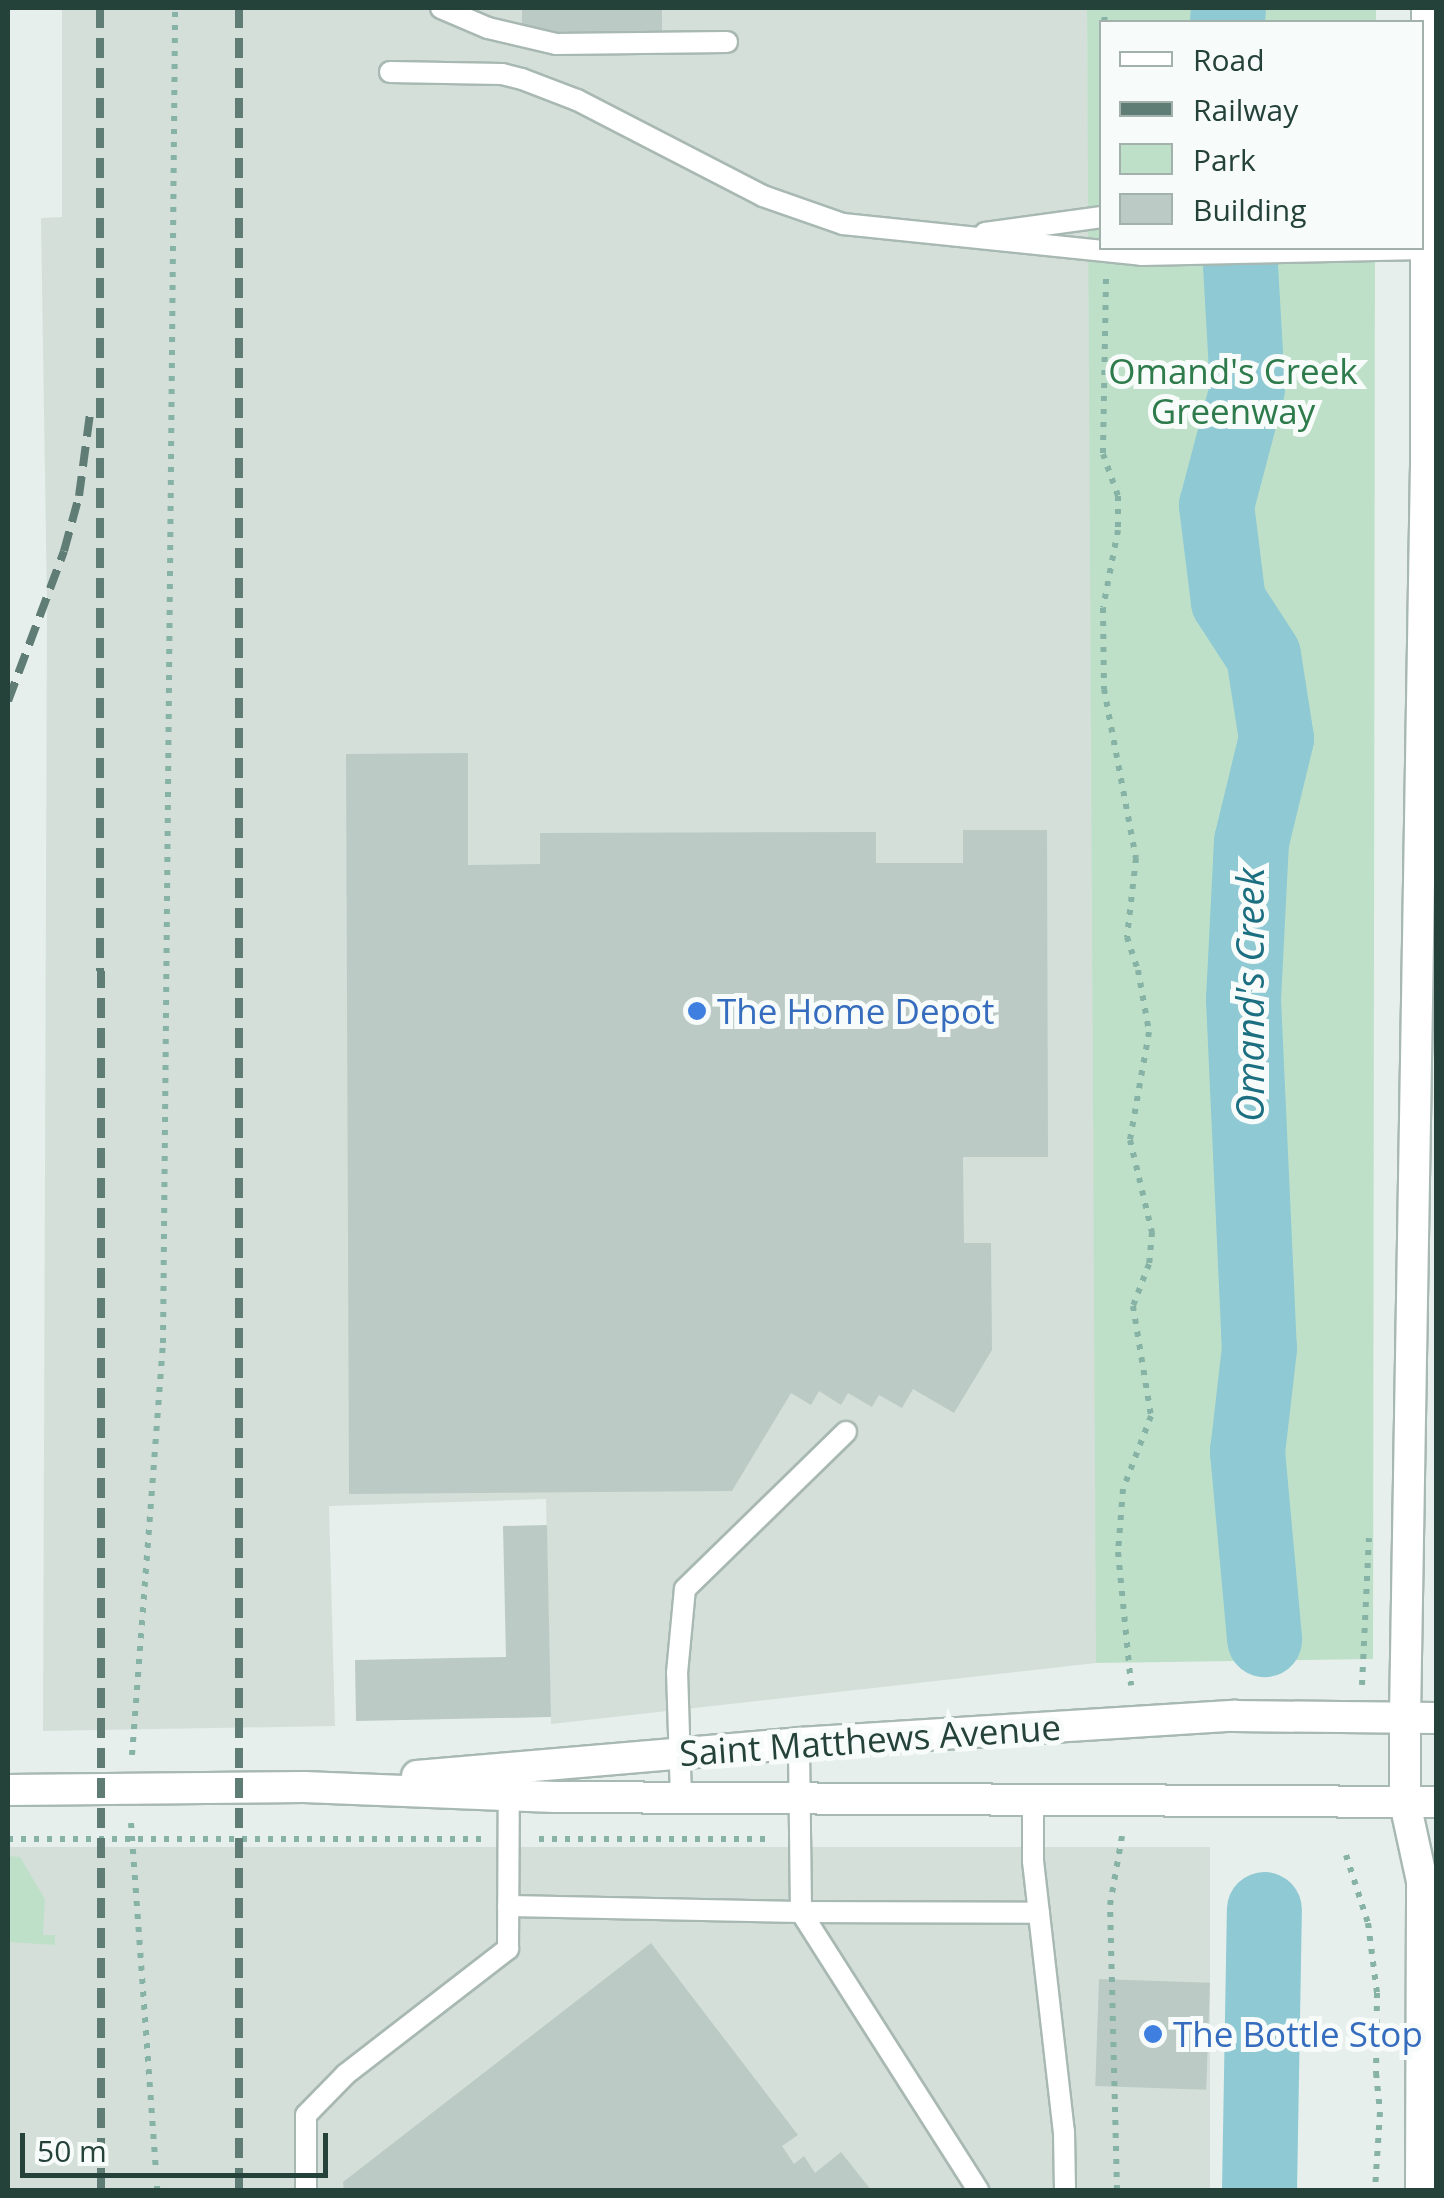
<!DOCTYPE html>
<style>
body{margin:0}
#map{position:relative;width:1444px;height:2198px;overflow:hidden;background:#e6efeb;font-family:"Open Sans",sans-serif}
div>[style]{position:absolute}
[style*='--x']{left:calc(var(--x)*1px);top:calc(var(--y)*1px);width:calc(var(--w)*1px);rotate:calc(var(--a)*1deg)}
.built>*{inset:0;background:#d4dfda;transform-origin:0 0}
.green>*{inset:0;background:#bfe0c8}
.river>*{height:75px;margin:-37.5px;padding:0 37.5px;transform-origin:37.5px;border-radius:37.5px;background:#8ec9d4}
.building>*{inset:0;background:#bbcac4;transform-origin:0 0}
.path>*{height:6px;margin-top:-3px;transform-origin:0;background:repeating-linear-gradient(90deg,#86b3a5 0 5px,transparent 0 13px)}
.roads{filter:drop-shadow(2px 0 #a8b8b2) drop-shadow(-2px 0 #a8b8b2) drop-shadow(0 2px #a8b8b2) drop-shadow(0 -2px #a8b8b2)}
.lane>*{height:20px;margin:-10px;padding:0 10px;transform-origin:10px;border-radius:10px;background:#fff}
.secondary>*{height:30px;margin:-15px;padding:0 15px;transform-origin:15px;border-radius:15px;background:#fff}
.rail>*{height:8px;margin-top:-4px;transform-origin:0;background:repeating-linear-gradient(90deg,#5f7d75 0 20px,transparent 0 30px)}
.dots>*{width:28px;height:28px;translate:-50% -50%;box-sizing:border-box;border:5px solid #f7fbf9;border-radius:50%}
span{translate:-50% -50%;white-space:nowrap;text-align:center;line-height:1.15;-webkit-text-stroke:10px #f7fbf9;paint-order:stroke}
.park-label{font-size:35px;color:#2d7a4b}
.shop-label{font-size:35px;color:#366cbe}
.left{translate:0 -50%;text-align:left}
.street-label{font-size:35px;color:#24423a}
.water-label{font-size:38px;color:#1c6f80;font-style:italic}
.frame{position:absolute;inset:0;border:10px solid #24423a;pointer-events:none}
.legend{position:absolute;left:1099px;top:20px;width:325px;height:230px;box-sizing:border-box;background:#f7fbf9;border:2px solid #a3b1ad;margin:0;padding:12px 18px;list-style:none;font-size:30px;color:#24423a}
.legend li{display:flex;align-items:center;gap:20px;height:50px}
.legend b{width:50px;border:2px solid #a3b1ad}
.scale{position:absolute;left:20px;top:2133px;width:308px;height:45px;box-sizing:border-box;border:5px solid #24423a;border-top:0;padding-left:12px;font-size:30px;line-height:35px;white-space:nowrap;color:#24423a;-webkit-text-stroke:8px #f7fbf9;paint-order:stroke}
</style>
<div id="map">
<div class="built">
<div style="clip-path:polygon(62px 8px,1087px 8px,1099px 1352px,1096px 1663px,551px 1724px,546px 1499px,329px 1506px,335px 1726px,43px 1731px,47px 605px,41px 218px,62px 217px)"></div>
<div style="left:1210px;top:1847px;width:343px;height:1202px;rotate:90deg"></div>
</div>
<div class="green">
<div style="clip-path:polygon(1087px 8px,1376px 8px,1376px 22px,1102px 22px,1102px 248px,1375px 248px,1373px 1659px,1096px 1663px)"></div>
<div style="clip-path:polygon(8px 1856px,20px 1857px,45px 1899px,43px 1935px,55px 1935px,55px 1945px,8px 1942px)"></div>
</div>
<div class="river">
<div style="--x:1227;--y:22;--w:14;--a:-86"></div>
<div style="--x:1239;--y:248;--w:140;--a:86.7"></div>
<div style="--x:1247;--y:388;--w:121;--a:104.8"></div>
<div style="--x:1216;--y:505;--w:97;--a:82.9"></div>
<div style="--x:1228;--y:601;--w:64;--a:57.1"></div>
<div style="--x:1263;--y:655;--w:84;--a:81.1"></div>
<div style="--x:1276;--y:738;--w:106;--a:103.6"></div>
<div style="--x:1251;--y:841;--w:158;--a:92.9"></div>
<div style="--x:1243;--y:999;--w:349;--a:87.4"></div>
<div style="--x:1259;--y:1348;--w:104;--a:96.6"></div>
<div style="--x:1247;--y:1451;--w:189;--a:84.8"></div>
<div style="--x:1259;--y:2190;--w:281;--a:-89"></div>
</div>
<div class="building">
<div style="left:522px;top:8px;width:140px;height:24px"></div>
<div style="clip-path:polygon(468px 753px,468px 865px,540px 864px,540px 833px,876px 832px,876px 863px,963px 863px,963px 830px,1047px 830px,1048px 1157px,963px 1157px,964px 1243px,991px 1243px,992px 1350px,954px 1413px,913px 1389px,902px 1408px,879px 1395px,872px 1407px,848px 1393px,841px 1405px,819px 1391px,811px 1405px,791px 1393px,732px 1491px,349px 1494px,346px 754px)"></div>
<div style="clip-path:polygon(547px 1525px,551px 1717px,356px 1721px,355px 1660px,506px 1657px,503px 1526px)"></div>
<div style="clip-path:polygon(651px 1943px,798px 2135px,782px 2146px,794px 2164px,804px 2156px,815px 2173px,841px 2152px,871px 2190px,344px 2190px,343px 2182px)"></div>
<div style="left:1099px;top:1979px;width:111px;height:107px;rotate:2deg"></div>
</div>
<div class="path">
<div style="--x:1104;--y:22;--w:14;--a:-82"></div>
<div style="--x:1106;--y:279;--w:175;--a:91"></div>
<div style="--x:1103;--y:454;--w:45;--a:70.3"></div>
<div style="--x:1118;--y:496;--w:34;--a:90"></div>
<div style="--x:1118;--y:530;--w:79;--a:100.9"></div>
<div style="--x:1103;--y:608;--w:81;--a:89.3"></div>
<div style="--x:1104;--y:689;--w:172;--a:79.3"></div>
<div style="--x:1136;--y:858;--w:80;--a:96.5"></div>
<div style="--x:1127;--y:937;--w:35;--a:72"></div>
<div style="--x:1138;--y:970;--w:63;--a:79.9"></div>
<div style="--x:1149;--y:1032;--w:110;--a:100"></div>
<div style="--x:1130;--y:1140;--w:95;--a:76.6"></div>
<div style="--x:1152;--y:1232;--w:32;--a:95"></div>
<div style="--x:1149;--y:1264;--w:45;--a:110.9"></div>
<div style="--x:1133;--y:1306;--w:111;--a:80.7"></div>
<div style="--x:1151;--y:1416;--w:78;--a:111"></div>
<div style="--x:1123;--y:1489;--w:63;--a:94.5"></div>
<div style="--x:1118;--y:1552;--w:134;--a:84.4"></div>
<div style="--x:1362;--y:1685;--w:147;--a:-87.3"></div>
<div style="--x:132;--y:1755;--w:413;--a:-85.7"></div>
<div style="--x:163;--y:1343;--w:1335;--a:-89.48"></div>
<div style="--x:131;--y:1823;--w:368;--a:85.9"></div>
<div style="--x:8;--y:1839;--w:473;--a:0"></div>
<div style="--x:539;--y:1839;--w:232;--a:0"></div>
<div style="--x:1346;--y:1855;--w:71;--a:72.1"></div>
<div style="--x:1368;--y:1923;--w:71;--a:82.7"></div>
<div style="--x:1377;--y:1993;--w:80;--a:90.7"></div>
<div style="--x:1376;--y:2073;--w:39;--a:84"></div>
<div style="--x:1380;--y:2112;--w:78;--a:93.7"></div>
<div style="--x:1117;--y:2190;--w:285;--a:-91.4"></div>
<div style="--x:1110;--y:1905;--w:70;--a:-80.1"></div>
</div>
<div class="roads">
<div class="lane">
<div style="--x:441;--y:8;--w:51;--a:23.1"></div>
<div style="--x:488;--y:28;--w:70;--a:13.2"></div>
<div style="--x:556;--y:44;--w:171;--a:-0.7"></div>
<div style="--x:390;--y:72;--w:112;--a:1"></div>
<div style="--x:502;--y:74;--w:21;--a:14"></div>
<div style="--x:522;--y:79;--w:59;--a:20.9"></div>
<div style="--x:577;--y:100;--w:209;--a:27.3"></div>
<div style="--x:763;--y:196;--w:85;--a:19.3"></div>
<div style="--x:843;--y:224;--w:300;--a:5.9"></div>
<div style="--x:1141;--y:255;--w:294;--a:-1.2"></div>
<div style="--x:985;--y:233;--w:118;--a:-7.8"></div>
<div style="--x:681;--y:1798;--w:125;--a:-91.8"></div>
<div style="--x:677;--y:1673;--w:84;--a:-84.6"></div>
<div style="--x:685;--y:1589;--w:225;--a:-44.3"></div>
<div style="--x:1033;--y:1802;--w:59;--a:90"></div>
<div style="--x:1033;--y:1861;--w:273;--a:83.5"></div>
<div style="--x:1064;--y:2132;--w:58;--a:89"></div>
<div style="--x:508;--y:1906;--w:293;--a:1.2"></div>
<div style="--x:801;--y:1912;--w:169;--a:-90.7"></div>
<div style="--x:801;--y:1912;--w:330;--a:57.5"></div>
<div style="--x:801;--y:1912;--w:238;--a:0.2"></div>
<div style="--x:306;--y:2190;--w:75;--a:-90"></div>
<div style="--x:306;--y:2115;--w:57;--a:-45.7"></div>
<div style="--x:346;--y:2074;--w:205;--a:-37.7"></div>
<div style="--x:508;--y:1949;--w:165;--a:-89.7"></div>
</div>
<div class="secondary">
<div style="--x:417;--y:1776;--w:383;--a:-4.9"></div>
<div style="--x:799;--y:1743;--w:436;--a:-3.6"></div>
<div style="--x:1234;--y:1716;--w:202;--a:0.6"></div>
<div style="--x:8;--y:1790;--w:296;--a:-0.6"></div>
<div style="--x:304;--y:1787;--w:251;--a:2.3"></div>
<div style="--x:555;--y:1797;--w:881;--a:0.33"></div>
<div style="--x:1421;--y:2190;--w:309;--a:-89.8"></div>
<div style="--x:1422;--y:1881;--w:80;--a:-102.3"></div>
<div style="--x:1405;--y:1803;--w:86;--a:-90"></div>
<div style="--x:1405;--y:1717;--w:1249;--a:-89.04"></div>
<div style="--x:1426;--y:468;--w:460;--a:-89.9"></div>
</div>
</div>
<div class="rail">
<div style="--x:100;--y:8;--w:2182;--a:89.97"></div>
<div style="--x:239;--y:8;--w:2182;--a:90"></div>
<div style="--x:8;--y:701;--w:160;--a:-69.5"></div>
<div style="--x:64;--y:551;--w:57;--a:-74.7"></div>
<div style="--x:79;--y:496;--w:83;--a:-82.4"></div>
</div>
<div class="dots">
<div style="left:697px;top:1011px;background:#3f7fe0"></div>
<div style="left:1153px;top:2034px;background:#3f7fe0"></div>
</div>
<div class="park-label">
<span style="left:1233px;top:391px">Omand's Creek<br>Greenway</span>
</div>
<div class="shop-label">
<span class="left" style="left:717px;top:1011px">The Home Depot</span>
<span class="left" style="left:1173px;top:2034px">The Bottle Stop</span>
</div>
<div class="street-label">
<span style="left:870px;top:1740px;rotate:-4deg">Saint Matthews Avenue</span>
</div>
<div class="water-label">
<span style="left:1250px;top:995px;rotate:-90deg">Omand's Creek</span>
</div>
<div class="frame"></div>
<ul class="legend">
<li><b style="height:12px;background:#fff"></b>Road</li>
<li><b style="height:12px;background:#5f7d75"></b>Railway</li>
<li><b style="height:28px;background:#bfe0c8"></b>Park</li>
<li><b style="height:28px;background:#bbcac4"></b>Building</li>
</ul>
<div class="scale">50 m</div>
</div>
